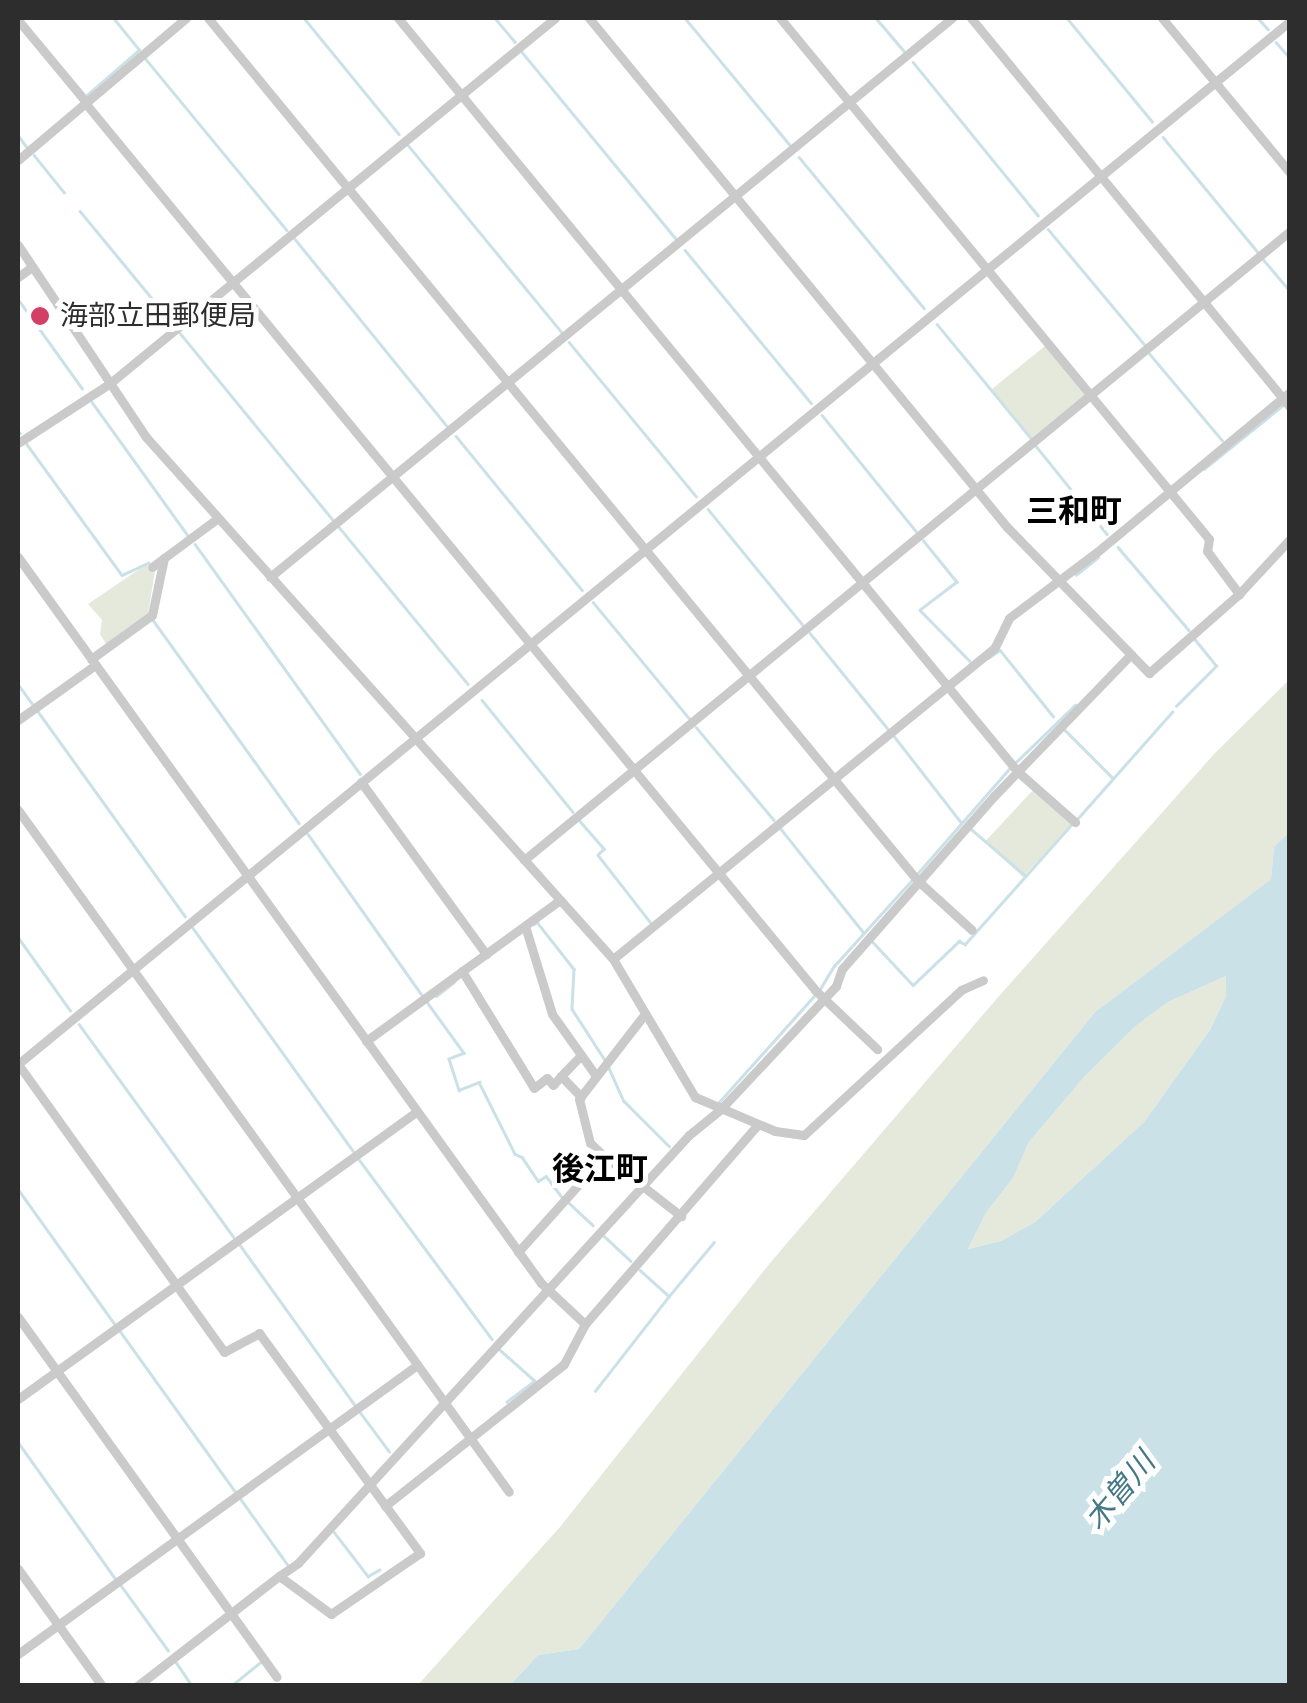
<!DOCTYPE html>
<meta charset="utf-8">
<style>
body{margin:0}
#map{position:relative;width:1307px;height:1703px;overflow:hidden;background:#fff;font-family:Rubik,"Noto Sans JP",sans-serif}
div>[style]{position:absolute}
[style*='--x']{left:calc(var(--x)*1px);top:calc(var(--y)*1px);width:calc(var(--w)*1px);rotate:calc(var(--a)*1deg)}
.green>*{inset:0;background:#e5e9db;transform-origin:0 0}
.water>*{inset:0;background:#c9e1e7}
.stream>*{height:2.5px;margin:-1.25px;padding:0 1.25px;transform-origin:1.25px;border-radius:1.25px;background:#c9e1e7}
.minor>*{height:9px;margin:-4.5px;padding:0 4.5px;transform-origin:4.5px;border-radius:4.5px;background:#cacaca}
.dots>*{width:28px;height:28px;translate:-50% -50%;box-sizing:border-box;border:5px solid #fff;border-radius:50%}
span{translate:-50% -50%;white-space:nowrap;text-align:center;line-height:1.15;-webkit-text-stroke:10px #fff;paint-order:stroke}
.poi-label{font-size:28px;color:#2d2d2d}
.left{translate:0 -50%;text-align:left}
.water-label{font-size:30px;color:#447886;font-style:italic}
.quarter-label{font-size:32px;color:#000;font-weight:700}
.frame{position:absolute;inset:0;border:20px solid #2d2d2d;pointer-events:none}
</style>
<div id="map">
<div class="green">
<div style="left:1045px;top:346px;width:63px;height:69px;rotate:51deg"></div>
<div style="clip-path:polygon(147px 564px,149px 570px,155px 571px,148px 614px,106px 644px,100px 634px,102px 620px,88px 604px)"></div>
<div style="clip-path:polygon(1289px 680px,1289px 832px,1274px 847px,1271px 879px,1095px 1012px,579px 1649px,538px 1655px,510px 1685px,417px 1686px,560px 1527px,770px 1263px,999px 996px,1215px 753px)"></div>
<div style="left:1034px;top:789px;width:52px;height:72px;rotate:43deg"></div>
<div style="clip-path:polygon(1226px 976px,1226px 996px,1210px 1030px,1144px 1122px,1035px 1222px,1001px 1241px,968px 1249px,986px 1213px,1013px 1178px,1029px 1142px,1085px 1076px,1137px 1025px,1168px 1002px)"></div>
</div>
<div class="water">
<div style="clip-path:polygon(evenodd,1289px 832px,1289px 1685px,510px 1685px,538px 1655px,579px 1649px,1095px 1012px,1271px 879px,1274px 847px,1289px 832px,1226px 976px,1226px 996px,1210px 1030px,1144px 1122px,1035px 1222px,1001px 1241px,968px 1249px,986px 1213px,1013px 1178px,1029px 1142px,1085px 1076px,1137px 1025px,1168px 1002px,1226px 976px)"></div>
</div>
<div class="stream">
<div style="--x:304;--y:18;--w:150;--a:50.7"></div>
<div style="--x:495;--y:18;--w:31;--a:50"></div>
<div style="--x:685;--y:18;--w:165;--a:50.4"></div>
<div style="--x:876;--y:18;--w:43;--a:49.7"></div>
<div style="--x:1067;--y:18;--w:134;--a:50.5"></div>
<div style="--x:1258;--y:18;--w:15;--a:48"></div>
<div style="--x:1276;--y:42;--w:21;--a:49"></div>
<div style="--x:522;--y:52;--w:244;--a:50.5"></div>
<div style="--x:145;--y:58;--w:223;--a:50.5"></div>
<div style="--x:913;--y:62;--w:198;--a:50.8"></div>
<div style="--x:87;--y:95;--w:69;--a:-40.9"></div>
<div style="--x:139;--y:50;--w:41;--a:-129.1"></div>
<div style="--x:18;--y:135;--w:14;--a:54"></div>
<div style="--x:1163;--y:137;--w:148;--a:50.5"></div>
<div style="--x:408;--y:145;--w:244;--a:50.6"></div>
<div style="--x:34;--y:155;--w:48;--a:51"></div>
<div style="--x:799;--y:157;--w:196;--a:50.4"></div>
<div style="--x:80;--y:211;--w:148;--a:50.5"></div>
<div style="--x:1048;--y:229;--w:151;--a:50.1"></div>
<div style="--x:295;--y:239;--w:242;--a:50.9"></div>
<div style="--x:685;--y:250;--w:198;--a:50.5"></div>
<div style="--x:1263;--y:259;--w:42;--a:49.8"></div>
<div style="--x:18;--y:299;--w:110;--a:54.3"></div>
<div style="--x:937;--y:324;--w:148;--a:50.5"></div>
<div style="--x:180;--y:333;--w:243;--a:50.7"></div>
<div style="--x:569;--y:342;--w:200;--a:50.5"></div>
<div style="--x:1149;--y:353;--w:114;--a:50"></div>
<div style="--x:92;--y:402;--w:163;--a:54.3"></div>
<div style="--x:822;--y:415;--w:149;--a:51"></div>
<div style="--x:18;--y:431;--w:3;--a:45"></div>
<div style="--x:456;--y:436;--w:199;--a:50.7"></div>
<div style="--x:26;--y:443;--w:163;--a:54"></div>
<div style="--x:122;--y:575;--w:29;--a:-25"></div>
<div style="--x:1036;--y:446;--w:113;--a:51.1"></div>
<div style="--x:1204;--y:469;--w:102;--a:-39"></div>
<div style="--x:708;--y:509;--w:149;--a:50.7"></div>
<div style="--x:339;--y:527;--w:203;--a:50.6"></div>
<div style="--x:923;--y:540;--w:54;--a:51"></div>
<div style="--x:957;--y:582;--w:46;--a:142.9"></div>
<div style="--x:920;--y:610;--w:71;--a:45.6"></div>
<div style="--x:195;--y:544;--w:283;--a:54.3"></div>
<div style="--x:1118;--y:547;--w:109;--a:49.5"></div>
<div style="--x:1076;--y:575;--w:28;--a:-39"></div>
<div style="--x:593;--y:602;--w:151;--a:50.4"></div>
<div style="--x:153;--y:620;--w:250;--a:54.3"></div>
<div style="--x:810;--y:633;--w:124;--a:50.9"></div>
<div style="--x:988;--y:658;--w:14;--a:-34"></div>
<div style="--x:1000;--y:650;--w:85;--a:51.2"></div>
<div style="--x:18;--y:684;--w:26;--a:54"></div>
<div style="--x:482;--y:700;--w:144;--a:50.9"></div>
<div style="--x:1176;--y:706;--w:57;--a:-45"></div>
<div style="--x:1216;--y:666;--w:35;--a:-129"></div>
<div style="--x:37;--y:710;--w:254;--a:54.3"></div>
<div style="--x:696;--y:727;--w:121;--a:50"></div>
<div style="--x:1065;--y:730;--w:68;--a:45"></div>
<div style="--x:894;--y:736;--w:109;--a:52.1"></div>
<div style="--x:1016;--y:762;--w:82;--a:-44"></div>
<div style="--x:1078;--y:818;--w:142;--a:-48.4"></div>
<div style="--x:580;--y:821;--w:37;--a:49"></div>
<div style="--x:604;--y:849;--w:8;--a:135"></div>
<div style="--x:598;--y:855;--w:86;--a:52.1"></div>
<div style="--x:781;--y:829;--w:133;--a:51.4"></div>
<div style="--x:971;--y:829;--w:72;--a:40.5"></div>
<div style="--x:308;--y:834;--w:197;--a:54.7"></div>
<div style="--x:917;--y:874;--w:140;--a:-48.8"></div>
<div style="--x:534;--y:924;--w:4;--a:-34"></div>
<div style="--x:537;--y:922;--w:60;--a:51.8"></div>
<div style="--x:574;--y:969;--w:40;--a:92.9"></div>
<div style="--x:572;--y:1009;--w:61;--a:57.1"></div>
<div style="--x:193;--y:928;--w:274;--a:54.3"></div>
<div style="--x:18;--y:937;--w:90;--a:54.5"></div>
<div style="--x:872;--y:941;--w:60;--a:47"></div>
<div style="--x:913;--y:985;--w:64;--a:-43.7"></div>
<div style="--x:959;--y:941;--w:7;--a:27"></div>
<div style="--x:965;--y:944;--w:161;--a:-48.3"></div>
<div style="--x:820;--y:989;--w:27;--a:-59"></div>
<div style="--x:834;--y:966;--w:115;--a:-47.8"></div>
<div style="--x:436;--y:996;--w:23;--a:-38"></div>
<div style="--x:427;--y:1002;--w:63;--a:54"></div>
<div style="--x:464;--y:1053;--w:16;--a:158"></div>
<div style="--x:449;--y:1059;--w:33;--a:72"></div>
<div style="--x:459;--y:1090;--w:22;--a:-22"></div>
<div style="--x:479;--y:1082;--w:80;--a:63.4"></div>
<div style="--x:515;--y:1154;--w:8;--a:23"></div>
<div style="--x:522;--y:1157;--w:29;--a:56"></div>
<div style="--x:538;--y:1181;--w:9;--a:-32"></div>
<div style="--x:546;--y:1176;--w:25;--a:53"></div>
<div style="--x:79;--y:1024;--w:263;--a:54"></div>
<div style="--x:609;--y:1068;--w:36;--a:66"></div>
<div style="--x:624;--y:1101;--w:64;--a:45"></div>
<div style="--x:719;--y:1102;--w:144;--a:-48.1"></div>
<div style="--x:358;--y:1158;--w:225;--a:53.5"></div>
<div style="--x:18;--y:1189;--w:165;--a:54.4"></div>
<div style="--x:568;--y:1202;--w:34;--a:43"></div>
<div style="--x:603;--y:1235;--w:38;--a:43"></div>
<div style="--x:240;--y:1245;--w:197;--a:54.3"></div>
<div style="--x:640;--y:1270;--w:39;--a:42"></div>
<div style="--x:669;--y:1296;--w:70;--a:-50.2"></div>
<div style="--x:120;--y:1331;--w:197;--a:54.3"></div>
<div style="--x:499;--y:1349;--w:48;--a:41.6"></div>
<div style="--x:535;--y:1381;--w:35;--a:143"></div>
<div style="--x:595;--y:1391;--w:120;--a:-52.1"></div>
<div style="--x:360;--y:1412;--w:49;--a:53.4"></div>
<div style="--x:18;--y:1442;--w:167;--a:54.5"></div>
<div style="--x:240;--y:1498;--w:81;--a:54.5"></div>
<div style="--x:334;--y:1532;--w:56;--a:52.3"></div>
<div style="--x:368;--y:1576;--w:13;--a:-29"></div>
<div style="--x:120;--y:1584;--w:82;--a:54"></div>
<div style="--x:176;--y:1662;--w:29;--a:56"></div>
<div style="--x:231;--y:1686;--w:38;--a:-39"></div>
</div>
<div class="minor">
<div style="--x:208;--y:18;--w:1116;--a:50.56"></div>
<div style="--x:917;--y:880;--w:74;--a:42.3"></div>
<div style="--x:398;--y:18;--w:976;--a:50.57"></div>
<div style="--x:1018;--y:772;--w:76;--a:41.3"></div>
<div style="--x:589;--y:18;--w:659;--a:50.61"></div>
<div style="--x:1007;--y:527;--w:204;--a:45.8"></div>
<div style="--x:1149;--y:673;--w:120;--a:-41.3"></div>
<div style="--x:1239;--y:594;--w:75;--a:-47.2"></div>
<div style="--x:780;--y:18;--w:675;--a:50.53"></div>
<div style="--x:1209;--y:539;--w:12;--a:99"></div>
<div style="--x:1207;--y:551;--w:54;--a:53.3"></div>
<div style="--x:971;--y:18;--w:503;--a:50.65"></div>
<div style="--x:1162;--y:18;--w:201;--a:50.4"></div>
<div style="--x:18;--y:20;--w:108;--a:50.3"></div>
<div style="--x:86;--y:104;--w:1147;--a:50.55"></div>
<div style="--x:815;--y:990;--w:86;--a:43.6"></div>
<div style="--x:18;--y:160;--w:220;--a:-40.2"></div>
<div style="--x:18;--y:245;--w:231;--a:56.3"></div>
<div style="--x:146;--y:437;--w:700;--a:48.18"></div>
<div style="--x:613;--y:959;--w:161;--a:59.3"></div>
<div style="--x:695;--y:1097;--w:87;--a:23"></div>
<div style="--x:775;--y:1131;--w:29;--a:8"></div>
<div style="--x:804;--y:1135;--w:214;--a:-42.7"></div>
<div style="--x:961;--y:990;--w:24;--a:-24"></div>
<div style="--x:18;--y:277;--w:17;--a:-36"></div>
<div style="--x:18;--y:443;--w:108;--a:-33"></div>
<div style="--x:109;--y:384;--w:577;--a:-39.37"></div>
<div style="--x:18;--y:557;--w:895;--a:54.23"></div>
<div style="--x:541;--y:1283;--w:60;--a:43"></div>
<div style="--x:152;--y:567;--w:15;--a:-37"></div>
<div style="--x:270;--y:577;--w:882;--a:-39.34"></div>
<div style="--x:91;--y:659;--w:75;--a:-35.8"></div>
<div style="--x:152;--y:615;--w:58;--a:-78.1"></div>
<div style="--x:164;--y:558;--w:67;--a:-36.5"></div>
<div style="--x:18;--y:720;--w:95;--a:-35.5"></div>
<div style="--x:361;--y:782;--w:213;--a:54"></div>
<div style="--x:18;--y:810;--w:840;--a:54.25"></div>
<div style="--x:524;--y:860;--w:991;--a:-39.39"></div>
<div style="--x:525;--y:926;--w:92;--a:72.9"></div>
<div style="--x:552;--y:1014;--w:76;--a:54.6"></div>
<div style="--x:613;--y:959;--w:493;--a:-39.2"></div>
<div style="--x:995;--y:647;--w:32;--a:-64"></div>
<div style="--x:1009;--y:618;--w:110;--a:-36.9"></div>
<div style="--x:1097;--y:552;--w:251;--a:-39.7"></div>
<div style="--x:462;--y:971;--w:137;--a:58.4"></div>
<div style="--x:534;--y:1088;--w:16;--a:-38"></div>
<div style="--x:547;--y:1078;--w:9;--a:49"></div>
<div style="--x:553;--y:1085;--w:12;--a:-48"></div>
<div style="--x:561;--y:1076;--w:29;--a:46"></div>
<div style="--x:366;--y:1041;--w:240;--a:-36"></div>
<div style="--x:18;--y:1064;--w:1645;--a:-39.35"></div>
<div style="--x:18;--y:1064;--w:354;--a:54.4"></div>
<div style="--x:224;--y:1352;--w:40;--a:-28"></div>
<div style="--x:259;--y:1333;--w:273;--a:53.8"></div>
<div style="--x:420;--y:1553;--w:108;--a:145.6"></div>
<div style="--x:331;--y:1614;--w:64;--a:-143.8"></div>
<div style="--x:279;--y:1576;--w:180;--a:142.2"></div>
<div style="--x:561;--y:1076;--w:29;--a:-46"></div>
<div style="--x:604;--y:1156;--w:98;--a:37.9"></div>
<div style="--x:518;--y:1252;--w:129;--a:-48.1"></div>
<div style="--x:604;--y:1156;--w:19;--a:-137"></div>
<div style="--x:590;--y:1143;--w:45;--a:-104"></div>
<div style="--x:579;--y:1099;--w:106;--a:-52.3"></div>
<div style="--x:18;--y:1317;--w:443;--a:54.3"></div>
<div style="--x:18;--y:1399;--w:491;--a:-35.8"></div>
<div style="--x:385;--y:1506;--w:228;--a:-38.4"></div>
<div style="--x:564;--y:1364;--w:45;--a:-62.3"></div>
<div style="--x:585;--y:1324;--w:264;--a:-49.1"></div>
<div style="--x:18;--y:1569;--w:144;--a:54.3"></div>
<div style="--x:279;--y:1576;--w:23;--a:-34"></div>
<div style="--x:298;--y:1563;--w:580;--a:-47.59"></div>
<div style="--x:689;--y:1135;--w:40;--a:-39"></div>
<div style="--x:720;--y:1110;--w:170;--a:-46.9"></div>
<div style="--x:836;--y:986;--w:18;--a:-71"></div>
<div style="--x:842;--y:969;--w:230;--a:-48.7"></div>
<div style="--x:994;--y:796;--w:197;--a:-46"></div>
<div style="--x:18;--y:1654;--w:493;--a:-35.9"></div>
</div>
<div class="dots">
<div style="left:40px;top:316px;background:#d24066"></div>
</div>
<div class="poi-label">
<span class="left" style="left:60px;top:316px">海部立田郵便局</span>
</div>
<div class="water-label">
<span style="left:1120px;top:1491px;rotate:-50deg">木曽川</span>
</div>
<div class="quarter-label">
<span style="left:1074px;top:511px">三和町</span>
<span style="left:600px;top:1169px">後江町</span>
</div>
<div class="frame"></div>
</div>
